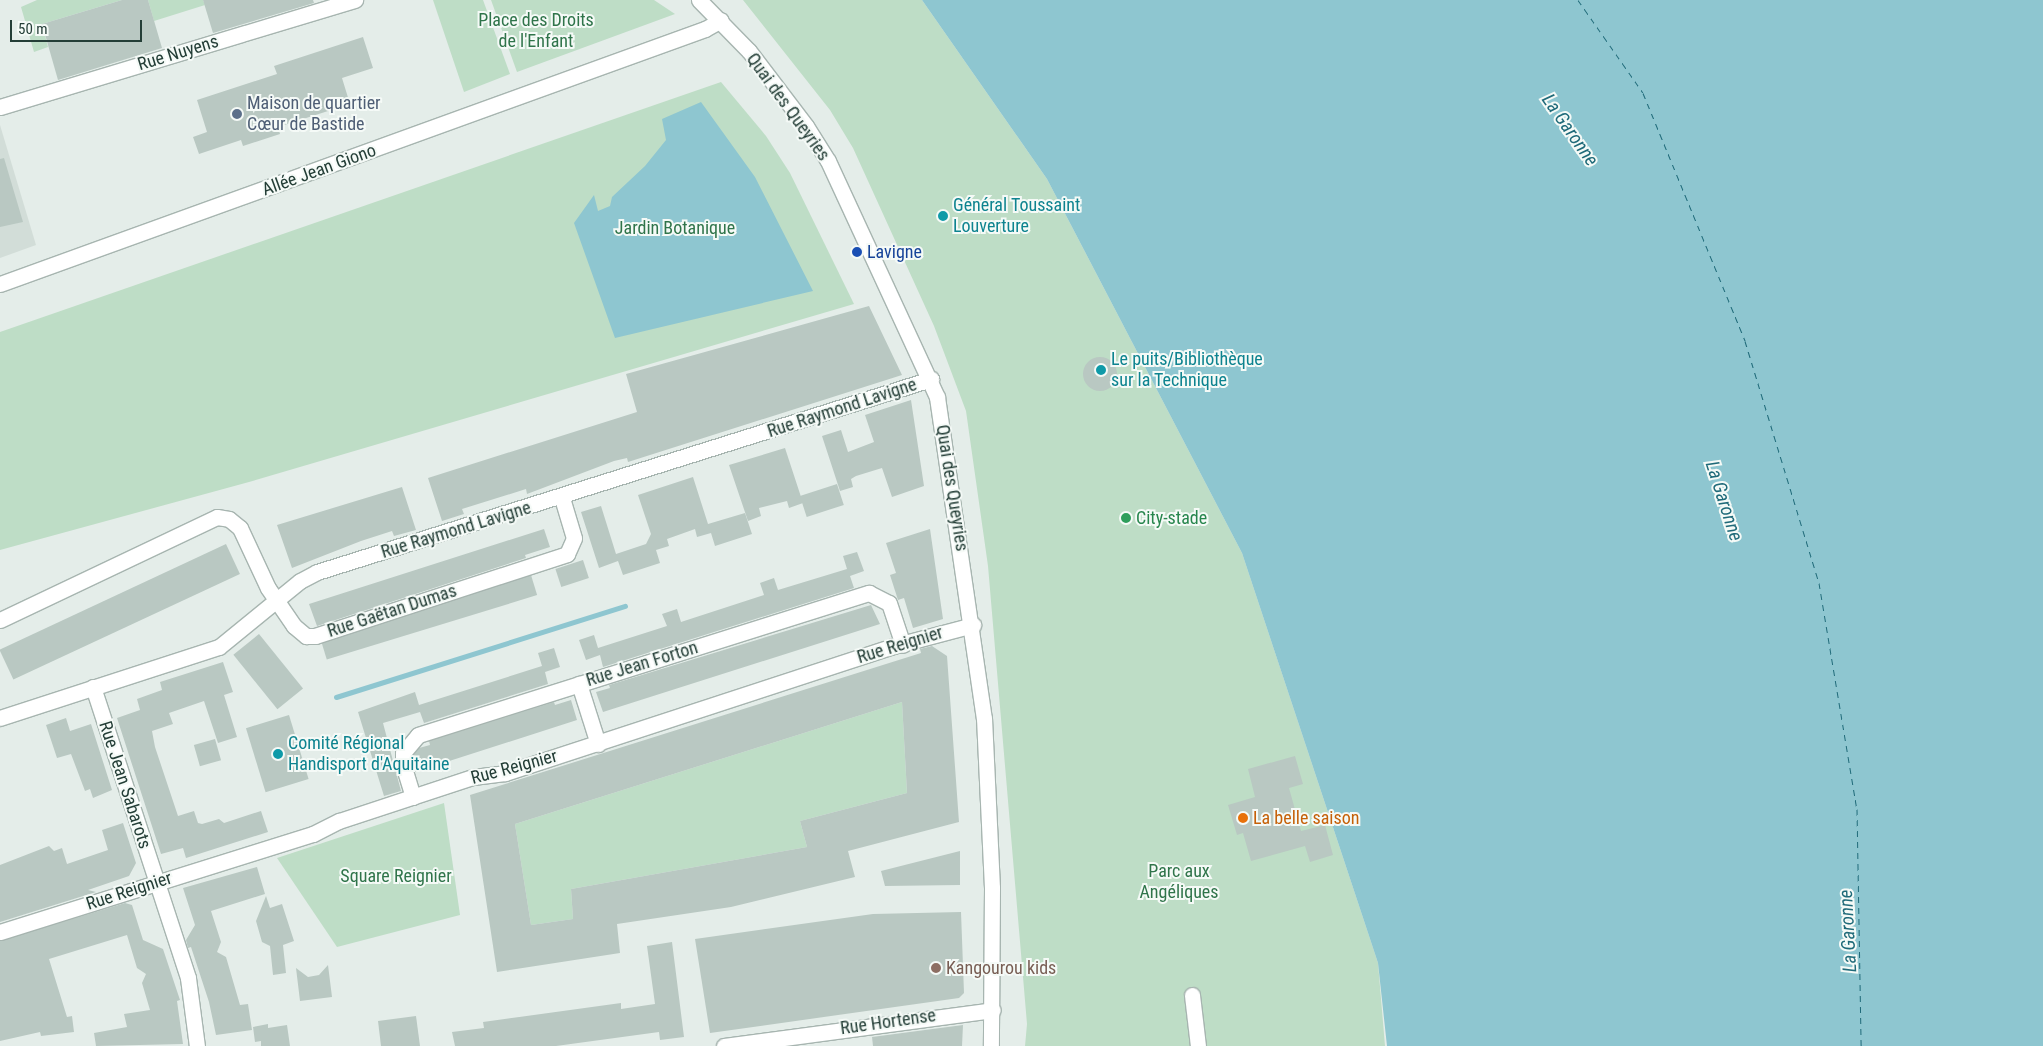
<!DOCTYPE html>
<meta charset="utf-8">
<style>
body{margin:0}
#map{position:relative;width:2043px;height:1046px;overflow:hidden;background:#e4ede9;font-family:"Roboto Condensed",sans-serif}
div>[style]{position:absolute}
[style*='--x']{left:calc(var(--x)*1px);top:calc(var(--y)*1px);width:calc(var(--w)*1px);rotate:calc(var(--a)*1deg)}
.built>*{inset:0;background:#d2ddd8}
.green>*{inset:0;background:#beddc6}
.water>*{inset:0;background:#8ec6d0}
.stream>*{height:5px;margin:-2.5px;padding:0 2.5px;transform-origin:2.5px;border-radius:2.5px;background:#8ec6d0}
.ferry>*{height:1px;margin-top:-0.5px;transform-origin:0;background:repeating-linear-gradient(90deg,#1f6a79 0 6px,transparent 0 11px)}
.building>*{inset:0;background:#b9c8c2;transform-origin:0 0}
.round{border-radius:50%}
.roads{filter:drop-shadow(1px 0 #a7b5b0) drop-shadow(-1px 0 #a7b5b0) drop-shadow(0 1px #a7b5b0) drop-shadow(0 -1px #a7b5b0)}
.street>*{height:15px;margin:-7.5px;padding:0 7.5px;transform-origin:7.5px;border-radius:7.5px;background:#fff}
.secondary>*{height:15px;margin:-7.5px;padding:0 7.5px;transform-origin:7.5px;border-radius:7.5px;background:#fff}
.dots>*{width:14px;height:14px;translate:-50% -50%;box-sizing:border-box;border:2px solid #f5faf7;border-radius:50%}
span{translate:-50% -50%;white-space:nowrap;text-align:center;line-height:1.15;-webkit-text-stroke:4px #f5faf7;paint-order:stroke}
.park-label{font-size:18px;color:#2f744a}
.street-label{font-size:18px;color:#243e37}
.service-label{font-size:18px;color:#4e5e75}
.left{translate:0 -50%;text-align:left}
.culture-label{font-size:18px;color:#0d838f}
.transit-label{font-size:18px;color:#164399}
.leisure-label{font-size:18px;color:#27864d}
.food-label{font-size:18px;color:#c56008}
.education-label{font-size:18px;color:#785e54}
.water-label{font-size:19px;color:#1f6a79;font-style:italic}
.scale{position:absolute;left:10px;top:20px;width:132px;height:22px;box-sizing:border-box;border:2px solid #243e37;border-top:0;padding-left:6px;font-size:15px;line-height:18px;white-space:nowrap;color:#243e37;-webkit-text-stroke:4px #f5faf7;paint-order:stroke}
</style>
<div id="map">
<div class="built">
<div style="clip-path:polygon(0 125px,36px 245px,0 258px)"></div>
</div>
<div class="green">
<div style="clip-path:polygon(37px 0,122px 0,42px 24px,48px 47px,34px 52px,21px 7px)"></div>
<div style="clip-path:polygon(148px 0,203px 0,205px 5px,154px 21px)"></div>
<div style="clip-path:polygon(433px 0,483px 0,510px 74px,464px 92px)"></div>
<div style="clip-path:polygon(491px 0,654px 0,675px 14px,517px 72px)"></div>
<div style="clip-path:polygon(743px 0,922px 0,1047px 179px,1242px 553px,1378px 963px,1385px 1046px,1025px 1046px,1027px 1024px,988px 566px,966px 411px,934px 326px,853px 148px,830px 110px)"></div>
<div style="clip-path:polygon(721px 82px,766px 136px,790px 173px,854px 304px,249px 482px,0 550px,0 332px)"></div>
<div style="clip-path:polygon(902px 702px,907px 793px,800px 821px,807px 847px,571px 889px,573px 919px,531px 925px,515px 824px)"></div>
<div style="clip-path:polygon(444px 803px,460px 915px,337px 947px,277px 858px)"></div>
</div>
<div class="water">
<div style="clip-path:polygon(922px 0,2043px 0,2043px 1046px,1387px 1046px,1378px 963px,1242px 553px,1047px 179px)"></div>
<div style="clip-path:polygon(701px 102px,755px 177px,813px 291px,615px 338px,574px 223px,594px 195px,598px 211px,610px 206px,612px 197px,645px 166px,666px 140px,662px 119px)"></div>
</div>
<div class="stream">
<div style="--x:336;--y:697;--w:303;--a:-17.5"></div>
</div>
<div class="ferry">
<div style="--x:1578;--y:0;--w:113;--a:55"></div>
<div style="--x:1643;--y:93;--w:268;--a:67.6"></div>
<div style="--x:1745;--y:341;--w:253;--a:73"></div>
<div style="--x:1819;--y:583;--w:229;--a:80.5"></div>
<div style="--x:1857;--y:809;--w:237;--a:89"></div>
</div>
<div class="building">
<div style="clip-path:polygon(122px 0,148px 0,162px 48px,58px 80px,42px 24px)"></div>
<div style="clip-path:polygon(203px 0,313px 0,314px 3px,213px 33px)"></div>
<div style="clip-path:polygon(363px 37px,373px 68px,342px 78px,350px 104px,278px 127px,280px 134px,243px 146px,241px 140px,199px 154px,193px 137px,207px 132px,197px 100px,277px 74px,274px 66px)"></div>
<div style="clip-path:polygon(4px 158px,23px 222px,0 227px,0 159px)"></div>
<div style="clip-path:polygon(869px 306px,902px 375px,628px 462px,627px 458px,614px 461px,527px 494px,526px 489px,462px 509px,464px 514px,442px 521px,428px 478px,637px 412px,626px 374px)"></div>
<div class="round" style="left:1083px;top:357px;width:34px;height:34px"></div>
<div style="clip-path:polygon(911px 400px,924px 486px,892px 497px,882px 468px,856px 476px,851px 479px,853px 487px,840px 491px,822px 436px,841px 430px,848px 452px,874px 442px,865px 415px)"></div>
<div style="clip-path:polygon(785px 448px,803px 503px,789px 508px,787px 501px,759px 508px,761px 516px,748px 521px,729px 465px)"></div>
<div style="clip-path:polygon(693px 477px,708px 524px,745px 513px,752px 534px,715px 546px,711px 533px,697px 537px,695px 529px,667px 539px,669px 546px,656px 550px,660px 563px,623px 575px,618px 561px,599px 568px,581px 512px,601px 506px,616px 554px,646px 544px,651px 534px,638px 495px)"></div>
<div style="left:837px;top:484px;width:22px;height:39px;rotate:72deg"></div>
<div style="clip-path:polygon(402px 487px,416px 530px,394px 536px,392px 531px,361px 541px,292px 568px,277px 525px)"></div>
<div style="clip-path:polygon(544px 529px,550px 547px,525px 555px,526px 558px,317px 626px,309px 604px)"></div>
<div style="clip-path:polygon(930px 529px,943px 619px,913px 628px,904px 598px,898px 600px,890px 575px,896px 573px,886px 543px)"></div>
<div style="left:226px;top:544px;width:33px;height:250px;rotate:65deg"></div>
<div style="clip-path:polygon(857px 552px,864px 571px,850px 576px,854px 588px,603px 667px,600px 655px,586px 660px,579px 640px,594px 635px,598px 648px,667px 626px,662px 614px,677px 609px,681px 622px,764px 595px,760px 583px,774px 578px,778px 590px,847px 569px,843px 556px)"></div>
<div style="left:583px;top:560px;width:19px;height:29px;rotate:72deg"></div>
<div style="left:531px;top:575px;width:21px;height:220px;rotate:73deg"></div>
<div style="clip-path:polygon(871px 605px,880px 624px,603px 712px,596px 692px,610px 688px,609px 685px)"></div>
<div style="left:259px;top:634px;width:70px;height:33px;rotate:51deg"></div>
<div style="clip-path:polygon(evenodd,932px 646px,947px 656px,959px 822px,848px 851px,855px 877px,731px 907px,617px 924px,620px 953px,497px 972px,470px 795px,921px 653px,920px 649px,932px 646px,902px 702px,907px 793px,800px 821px,807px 847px,571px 889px,573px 919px,531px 925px,515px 824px,902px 702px)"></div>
<div style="clip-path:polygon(554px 648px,560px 667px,545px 672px,548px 684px,424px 723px,420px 712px,383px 723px,401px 791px,384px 796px,358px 712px,415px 692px,419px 705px,542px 666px,538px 653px)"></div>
<div style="clip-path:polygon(223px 662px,233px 692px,224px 695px,237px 737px,218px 743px,204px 701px,169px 713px,173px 724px,152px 731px,155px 747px,178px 816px,194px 811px,198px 823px,202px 824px,219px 819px,224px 823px,261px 811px,268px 832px,186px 858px,183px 848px,161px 854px,117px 718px,140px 710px,137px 699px,162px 690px,160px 682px)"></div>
<div style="clip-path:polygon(571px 700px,577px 720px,415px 772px,412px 756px,419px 748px,430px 745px,429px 741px,554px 702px,555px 705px)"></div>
<div style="left:289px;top:715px;width:67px;height:45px;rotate:73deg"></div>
<div style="clip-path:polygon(66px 718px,70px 731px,91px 724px,112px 790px,93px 798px,90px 789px,85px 791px,71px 754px,57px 758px,46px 725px)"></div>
<div style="left:215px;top:739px;width:22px;height:22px;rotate:74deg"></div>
<div style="clip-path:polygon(1295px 756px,1303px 784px,1289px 788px,1301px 831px,1325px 825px,1333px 855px,1310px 862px,1305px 846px,1251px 861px,1243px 833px,1237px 835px,1228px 805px,1255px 797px,1248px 769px)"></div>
<div style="clip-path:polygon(123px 823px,136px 863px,129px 876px,88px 890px,96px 892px,0 922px,0 865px,49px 846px,54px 851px,62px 848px,67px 864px,108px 850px,102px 830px)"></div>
<div style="clip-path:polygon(960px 851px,960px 885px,885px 886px,881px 871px)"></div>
<div style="clip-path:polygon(257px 867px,265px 894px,211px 911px,221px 942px,217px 952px,226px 957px,240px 1005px,248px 1004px,252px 1030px,216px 1035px,209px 1002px,191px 947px,188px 948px,186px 940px,195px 925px,183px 888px)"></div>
<div style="clip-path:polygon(266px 896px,270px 908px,282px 904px,294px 941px,283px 945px,286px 973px,273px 975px,270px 946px,262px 942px,256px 921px)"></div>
<div style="clip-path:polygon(125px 903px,132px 905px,143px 940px,163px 949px,180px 1000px,177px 1001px,183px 1044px,96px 1046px,94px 1033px,127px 1027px,124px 1014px,150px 1010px,142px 983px,146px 974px,137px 968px,127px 935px,49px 959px,67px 1017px,72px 1016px,74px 1032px,41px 1036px,40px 1032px,0 1041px,0 941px)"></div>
<div style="clip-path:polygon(961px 912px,964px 993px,959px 998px,710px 1033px,695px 939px,873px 914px)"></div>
<div style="clip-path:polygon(672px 942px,684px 1037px,660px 1040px,659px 1032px,556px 1046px,455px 1046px,452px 1032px,484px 1028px,483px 1022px,621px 1003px,621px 1009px,655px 1004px,647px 946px)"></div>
<div style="clip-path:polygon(328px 965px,332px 997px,300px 1001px,296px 968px,308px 977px,319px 975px)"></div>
<div style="clip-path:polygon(416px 1016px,420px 1046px,381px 1046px,378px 1021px)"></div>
<div style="clip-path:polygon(268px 1024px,268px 1028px,287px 1025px,290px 1046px,261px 1046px,261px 1041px,255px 1042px,253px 1027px)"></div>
<div style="clip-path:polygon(963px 1025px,962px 1046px,873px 1046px,872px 1037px)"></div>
</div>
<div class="roads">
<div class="street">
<div style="--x:0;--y:107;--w:371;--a:-16.8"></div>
<div style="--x:0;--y:284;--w:750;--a:-19.89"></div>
<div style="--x:705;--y:29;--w:18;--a:-29"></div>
<div style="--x:0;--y:620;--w:240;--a:-25.4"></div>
<div style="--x:217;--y:517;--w:12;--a:9"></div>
<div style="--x:229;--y:519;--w:14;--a:39"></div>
<div style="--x:240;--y:528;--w:66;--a:65"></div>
<div style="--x:268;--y:588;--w:46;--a:55.6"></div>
<div style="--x:294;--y:626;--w:16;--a:40"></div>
<div style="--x:306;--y:636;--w:9;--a:0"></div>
<div style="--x:315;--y:636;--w:265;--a:-18"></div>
<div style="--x:567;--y:554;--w:17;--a:-66"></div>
<div style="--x:574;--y:538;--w:42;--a:-106.7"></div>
<div style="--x:579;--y:684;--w:63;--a:72.4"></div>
<div style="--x:93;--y:687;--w:306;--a:71.9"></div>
<div style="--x:188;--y:978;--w:69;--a:82.5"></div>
<div style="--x:0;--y:718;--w:230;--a:-18"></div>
<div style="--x:219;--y:647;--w:104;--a:-39.2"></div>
<div style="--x:300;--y:581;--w:19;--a:-28"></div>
<div style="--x:317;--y:572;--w:644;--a:-17.45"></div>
<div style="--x:413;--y:797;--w:34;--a:-107"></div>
<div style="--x:403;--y:764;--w:11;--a:-90"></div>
<div style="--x:403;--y:753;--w:23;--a:-50"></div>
<div style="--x:418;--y:735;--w:473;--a:-17.5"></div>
<div style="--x:869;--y:593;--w:22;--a:27"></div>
<div style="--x:889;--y:603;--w:44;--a:71.6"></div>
<div style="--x:0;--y:932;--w:328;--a:-17.4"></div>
<div style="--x:313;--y:834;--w:29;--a:-27"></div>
<div style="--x:339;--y:821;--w:141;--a:-18.2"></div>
<div style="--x:473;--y:777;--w:32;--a:-7"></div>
<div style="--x:505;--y:773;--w:408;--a:-18.1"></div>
<div style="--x:893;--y:646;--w:83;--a:-14.7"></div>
<div style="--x:1192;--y:995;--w:51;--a:83.3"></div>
<div style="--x:724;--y:1046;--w:271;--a:-7.6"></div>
</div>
<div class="secondary">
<div style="--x:699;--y:0;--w:71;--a:45.6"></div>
<div style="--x:749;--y:51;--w:94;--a:52.8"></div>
<div style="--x:806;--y:126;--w:41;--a:57.8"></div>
<div style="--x:828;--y:161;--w:260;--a:65.2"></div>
<div style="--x:937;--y:397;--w:324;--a:81.7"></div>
<div style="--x:984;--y:718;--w:170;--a:87.3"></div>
<div style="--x:992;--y:888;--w:158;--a:90.4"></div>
</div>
</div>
<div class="dots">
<div style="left:237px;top:114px;background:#5c6f8a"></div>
<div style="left:943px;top:216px;background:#0f9aa8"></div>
<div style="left:857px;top:252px;background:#1a4fb4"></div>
<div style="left:1101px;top:370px;background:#0f9aa8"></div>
<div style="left:1126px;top:518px;background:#2e9e5b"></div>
<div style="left:278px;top:754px;background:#0f9aa8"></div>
<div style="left:1243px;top:818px;background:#e8710a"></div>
<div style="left:936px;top:968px;background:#8d6e63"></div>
</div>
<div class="park-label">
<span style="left:536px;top:31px">Place des Droits<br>de l'Enfant</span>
<span style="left:675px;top:228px">Jardin Botanique</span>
<span style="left:1179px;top:882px">Parc aux<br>Angéliques</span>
<span style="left:396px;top:876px">Square Reignier</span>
</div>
<div class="street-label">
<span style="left:178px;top:53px;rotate:-17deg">Rue Nuyens</span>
<span style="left:788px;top:107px;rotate:54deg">Quai des Queyries</span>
<span style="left:319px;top:170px;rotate:-20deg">Allée Jean Giono</span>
<span style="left:842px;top:408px;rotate:-18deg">Rue Raymond Lavigne</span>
<span style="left:952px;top:488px;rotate:81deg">Quai des Queyries</span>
<span style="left:456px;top:530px;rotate:-17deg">Rue Raymond Lavigne</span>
<span style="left:392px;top:611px;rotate:-18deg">Rue Gaëtan Dumas</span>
<span style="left:900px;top:645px;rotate:-17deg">Rue Reignier</span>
<span style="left:642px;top:664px;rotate:-17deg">Rue Jean Forton</span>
<span style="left:514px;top:767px;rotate:-15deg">Rue Reignier</span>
<span style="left:125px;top:785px;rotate:72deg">Rue Jean Sabarots</span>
<span style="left:129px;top:891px;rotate:-18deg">Rue Reignier</span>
<span style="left:888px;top:1022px;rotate:-8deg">Rue Hortense</span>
</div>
<div class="service-label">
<span class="left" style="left:247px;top:114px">Maison de quartier<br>Cœur de Bastide</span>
</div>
<div class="culture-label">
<span class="left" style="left:953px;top:216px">Général Toussaint<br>Louverture</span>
<span class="left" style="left:1111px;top:370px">Le puits/Bibliothèque<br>sur la Technique</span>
<span class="left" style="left:288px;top:754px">Comité Régional<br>Handisport d'Aquitaine</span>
</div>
<div class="transit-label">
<span class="left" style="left:867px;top:252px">Lavigne</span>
</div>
<div class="leisure-label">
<span class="left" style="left:1136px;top:518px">City-stade</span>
</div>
<div class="food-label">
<span class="left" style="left:1253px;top:818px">La belle saison</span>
</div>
<div class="education-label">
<span class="left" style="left:946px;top:968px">Kangourou kids</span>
</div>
<div class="water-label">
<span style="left:1570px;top:130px;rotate:55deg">La Garonne</span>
<span style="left:1724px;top:501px;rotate:72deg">La Garonne</span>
<span style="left:1848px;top:931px;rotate:-93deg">La Garonne</span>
</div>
<div class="scale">50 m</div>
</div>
